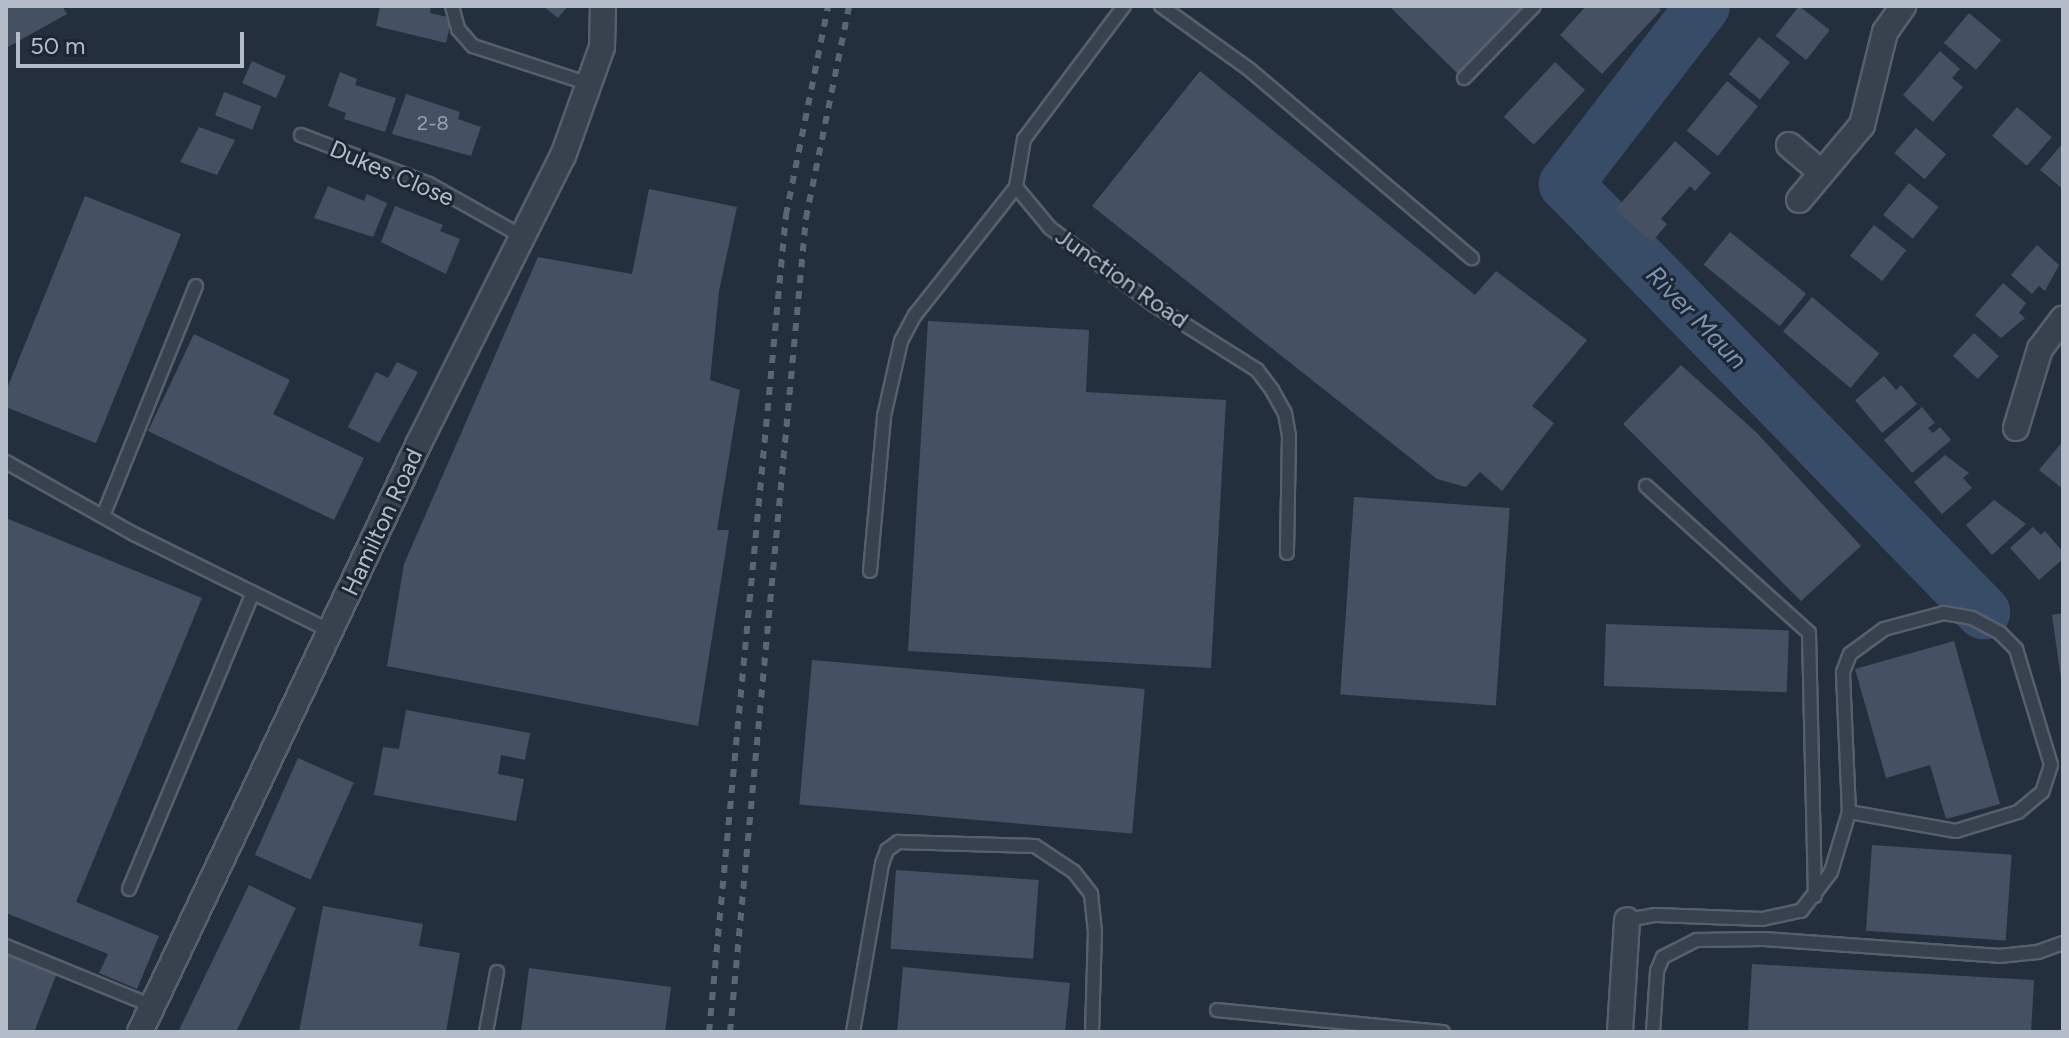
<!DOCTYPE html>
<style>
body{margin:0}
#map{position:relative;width:2069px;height:1038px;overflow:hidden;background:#242f3e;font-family:Figtree,sans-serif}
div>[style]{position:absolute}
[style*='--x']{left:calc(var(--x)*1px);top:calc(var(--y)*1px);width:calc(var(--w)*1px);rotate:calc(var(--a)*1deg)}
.river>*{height:54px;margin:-27px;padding:0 27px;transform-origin:27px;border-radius:27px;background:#394c67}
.building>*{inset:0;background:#455162;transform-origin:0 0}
.roads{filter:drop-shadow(2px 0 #565f6c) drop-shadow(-2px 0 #565f6c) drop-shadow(0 2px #565f6c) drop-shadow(0 -2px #565f6c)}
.service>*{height:12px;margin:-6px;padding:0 6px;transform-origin:6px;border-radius:6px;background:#38414e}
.minor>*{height:24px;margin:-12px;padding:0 12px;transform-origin:12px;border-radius:12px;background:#38414e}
.rail>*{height:6px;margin-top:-3px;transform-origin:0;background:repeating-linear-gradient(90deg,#5a6575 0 8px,transparent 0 16px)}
span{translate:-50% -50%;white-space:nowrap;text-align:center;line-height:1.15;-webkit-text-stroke:6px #1d2633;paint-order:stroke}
.number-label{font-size:20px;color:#98a1af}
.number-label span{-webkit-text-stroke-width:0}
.street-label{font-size:24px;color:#b4bcc9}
.water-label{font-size:26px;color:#7c92b1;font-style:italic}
.frame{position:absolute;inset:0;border:8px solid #b4bcc9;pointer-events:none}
.scale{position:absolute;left:16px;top:32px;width:228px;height:36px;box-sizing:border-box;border:4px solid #b4bcc9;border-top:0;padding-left:10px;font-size:24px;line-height:28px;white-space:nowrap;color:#b4bcc9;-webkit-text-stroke:6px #1d2633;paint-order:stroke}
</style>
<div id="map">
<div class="river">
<div style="--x:1703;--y:6;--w:225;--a:127.6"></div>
<div style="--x:1566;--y:184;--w:598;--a:45.75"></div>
</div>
<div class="building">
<div style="clip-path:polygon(6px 6px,62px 6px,67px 14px,6px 48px)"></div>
<div style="clip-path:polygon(380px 6px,431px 6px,430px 13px,452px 18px,446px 43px,376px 26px)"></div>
<div style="clip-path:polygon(543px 6px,568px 6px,558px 18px)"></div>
<div style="clip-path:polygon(1389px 6px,1527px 6px,1459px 75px)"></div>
<div style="clip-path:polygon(1586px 6px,1657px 6px,1661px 10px,1602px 74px,1560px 35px)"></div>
<div style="left:1799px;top:6px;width:39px;height:38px;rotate:38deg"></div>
<div style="left:1969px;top:13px;width:42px;height:39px;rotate:40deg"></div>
<div style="left:1759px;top:37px;width:40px;height:48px;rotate:39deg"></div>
<div style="clip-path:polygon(1940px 51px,1960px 69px,1952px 78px,1963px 87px,1933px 122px,1903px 95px)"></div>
<div style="left:252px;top:61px;width:37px;height:24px;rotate:24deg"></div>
<div style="left:1555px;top:62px;width:41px;height:75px;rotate:43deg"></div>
<div style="clip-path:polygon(1200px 71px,1475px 295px,1496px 271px,1587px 340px,1532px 406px,1554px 423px,1502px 491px,1480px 472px,1466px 487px,1437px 479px,1092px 206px)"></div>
<div style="clip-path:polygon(340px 72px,357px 79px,355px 85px,396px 98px,385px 132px,344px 119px,346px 113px,328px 106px)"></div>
<div style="left:1727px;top:81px;width:40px;height:64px;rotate:39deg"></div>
<div style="left:224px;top:92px;width:40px;height:25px;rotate:21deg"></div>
<div style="clip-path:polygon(406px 94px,460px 112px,458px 119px,481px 127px,471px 156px,392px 134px)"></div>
<div style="left:2017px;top:107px;width:46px;height:38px;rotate:41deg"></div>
<div style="clip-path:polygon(199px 127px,235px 140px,217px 175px,180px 162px)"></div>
<div style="left:1916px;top:128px;width:40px;height:33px;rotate:41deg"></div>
<div style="clip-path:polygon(1675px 141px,1711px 173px,1695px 191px,1690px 186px,1661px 219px,1667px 224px,1652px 242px,1615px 210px)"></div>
<div style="clip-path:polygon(2063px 143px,2063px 189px,2040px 170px)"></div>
<div style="left:1909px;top:183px;width:38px;height:41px;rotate:39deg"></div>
<div style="clip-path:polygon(328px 186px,364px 201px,367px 194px,387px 203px,373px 237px,314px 218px)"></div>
<div style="clip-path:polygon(649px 189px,737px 207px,719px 291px,710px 380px,740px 390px,717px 530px,729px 530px,698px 726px,387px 666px,404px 564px,538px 257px,632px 274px)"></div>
<div style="clip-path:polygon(85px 196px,181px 234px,96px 443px,6px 407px,6px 391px)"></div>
<div style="clip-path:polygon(395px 206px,443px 225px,440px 231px,460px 239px,446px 274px,381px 242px)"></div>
<div style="left:1874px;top:225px;width:41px;height:39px;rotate:38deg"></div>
<div style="left:1730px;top:232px;width:98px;height:42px;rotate:39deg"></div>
<div style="clip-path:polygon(2037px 245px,2059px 265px,2045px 291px,2039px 286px,2032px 294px,2011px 275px)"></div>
<div style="clip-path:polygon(2003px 283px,2026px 303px,2019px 313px,2025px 318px,2001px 338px,1975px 315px)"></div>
<div style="left:1812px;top:297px;width:88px;height:45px;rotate:40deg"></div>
<div style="clip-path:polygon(928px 321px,1089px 330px,1086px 392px,1226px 400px,1211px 668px,908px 651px)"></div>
<div style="left:1974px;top:333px;width:34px;height:31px;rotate:43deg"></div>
<div style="clip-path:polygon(194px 334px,290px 380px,273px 414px,364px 458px,334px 520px,148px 431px)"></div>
<div style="clip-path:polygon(397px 362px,418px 372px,379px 443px,348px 427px,376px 372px,388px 378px)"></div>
<div style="clip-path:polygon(1681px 365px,1756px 432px,1861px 546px,1801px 601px,1623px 424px)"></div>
<div style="clip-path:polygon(1884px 376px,1896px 390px,1901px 385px,1917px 404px,1882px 433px,1855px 400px)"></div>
<div style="clip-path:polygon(1922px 407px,1935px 423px,1928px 428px,1933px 433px,1940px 427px,1951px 440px,1912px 473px,1884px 440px)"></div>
<div style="clip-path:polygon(2063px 441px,2063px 489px,2039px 470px)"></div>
<div style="clip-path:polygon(1945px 455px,1969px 473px,1963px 478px,1972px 488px,1942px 514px,1914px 482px)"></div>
<div style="left:1354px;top:497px;width:156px;height:198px;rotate:4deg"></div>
<div style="clip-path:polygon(1994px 500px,2026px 524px,1992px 555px,1966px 525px)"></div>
<div style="clip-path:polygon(6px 518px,202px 598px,76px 902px,159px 936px,137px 989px,99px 973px,108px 954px,6px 913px)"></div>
<div style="clip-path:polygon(2033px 527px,2041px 535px,2045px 531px,2063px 552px,2063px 559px,2039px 580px,2010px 548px)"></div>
<div style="clip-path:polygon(2063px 613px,2063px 678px,2061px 679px,2052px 615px)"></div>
<div style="left:1606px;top:624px;width:183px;height:62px;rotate:2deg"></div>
<div style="clip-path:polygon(1954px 641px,2000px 804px,1946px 819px,1930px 765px,1886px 778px,1855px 669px)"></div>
<div style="left:812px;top:660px;width:334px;height:145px;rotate:5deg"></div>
<div style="clip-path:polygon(406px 710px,530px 733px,525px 760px,501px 755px,498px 774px,524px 779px,516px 821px,374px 795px,383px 747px,399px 749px)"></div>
<div style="left:298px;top:758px;width:61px;height:106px;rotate:24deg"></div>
<div style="left:1872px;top:845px;width:140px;height:86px;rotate:4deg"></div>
<div style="left:896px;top:870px;width:143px;height:79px;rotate:4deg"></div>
<div style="clip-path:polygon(249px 885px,296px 908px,236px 1032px,178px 1032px)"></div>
<div style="clip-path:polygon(323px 906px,423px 924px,419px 946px,460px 953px,446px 1032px,299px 1032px)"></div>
<div style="clip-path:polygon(6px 953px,57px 973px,34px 1032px,6px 1032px)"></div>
<div style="clip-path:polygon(1752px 964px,2034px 980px,2031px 1032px,1748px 1032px)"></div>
<div style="clip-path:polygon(903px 967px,1070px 983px,1065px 1032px,897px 1032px)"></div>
<div style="clip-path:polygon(529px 968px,671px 987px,665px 1032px,521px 1032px)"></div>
</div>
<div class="roads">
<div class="service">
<div style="--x:452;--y:6;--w:24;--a:75"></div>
<div style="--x:458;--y:29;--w:23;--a:49"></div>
<div style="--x:473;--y:46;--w:122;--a:18.1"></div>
<div style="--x:1124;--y:6;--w:166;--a:126.9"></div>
<div style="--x:1024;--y:139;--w:49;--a:99.5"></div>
<div style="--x:1016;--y:187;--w:53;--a:50.3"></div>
<div style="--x:1050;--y:228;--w:129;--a:36.5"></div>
<div style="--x:1154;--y:305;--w:122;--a:32.3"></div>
<div style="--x:1257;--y:370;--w:25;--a:53"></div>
<div style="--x:1272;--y:390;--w:26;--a:61"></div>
<div style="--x:1285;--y:413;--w:23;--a:80"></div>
<div style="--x:1289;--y:436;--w:117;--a:91"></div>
<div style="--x:1161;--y:6;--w:110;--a:35.7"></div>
<div style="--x:1250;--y:70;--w:291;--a:40.3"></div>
<div style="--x:1464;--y:78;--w:100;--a:-45.8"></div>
<div style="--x:301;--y:135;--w:137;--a:20.9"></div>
<div style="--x:429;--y:184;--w:108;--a:29.4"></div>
<div style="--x:6;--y:462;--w:147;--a:29.4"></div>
<div style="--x:134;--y:534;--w:219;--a:26.3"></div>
<div style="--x:1646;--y:486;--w:219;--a:42"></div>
<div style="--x:1809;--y:633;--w:263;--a:88.7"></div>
<div style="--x:103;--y:516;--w:248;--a:-68"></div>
<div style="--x:870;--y:571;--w:156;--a:-84.8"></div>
<div style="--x:884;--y:416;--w:77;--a:-77.2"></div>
<div style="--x:901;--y:341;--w:30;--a:-62"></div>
<div style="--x:915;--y:315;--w:163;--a:-51.7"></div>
<div style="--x:129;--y:889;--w:321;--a:-67.3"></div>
<div style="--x:1627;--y:920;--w:29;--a:-10"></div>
<div style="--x:1656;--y:915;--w:106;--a:2.2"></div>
<div style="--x:1762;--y:919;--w:40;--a:-12"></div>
<div style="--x:1801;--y:911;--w:49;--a:-52.4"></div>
<div style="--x:1831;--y:872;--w:63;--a:-73.3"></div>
<div style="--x:1849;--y:812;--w:140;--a:-92.5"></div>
<div style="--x:1843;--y:672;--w:19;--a:-69"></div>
<div style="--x:1850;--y:654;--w:42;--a:-36.3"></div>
<div style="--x:1884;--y:629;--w:62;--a:-14.9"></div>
<div style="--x:1944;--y:613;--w:28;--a:10"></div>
<div style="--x:1972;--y:618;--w:32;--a:28"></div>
<div style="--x:2000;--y:633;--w:23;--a:45"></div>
<div style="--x:2016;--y:649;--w:121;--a:73.2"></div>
<div style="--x:2051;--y:765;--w:28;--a:108"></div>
<div style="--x:2042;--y:792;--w:31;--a:140"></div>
<div style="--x:2018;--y:812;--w:65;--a:163"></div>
<div style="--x:1956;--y:831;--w:109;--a:-169.9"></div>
<div style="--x:6;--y:946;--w:158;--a:22.3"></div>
<div style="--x:1217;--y:1010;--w:227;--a:5.6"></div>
<div style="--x:486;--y:1032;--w:61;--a:-79.6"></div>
<div style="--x:853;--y:1032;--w:170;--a:-80.2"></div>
<div style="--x:882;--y:864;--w:15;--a:-70"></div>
<div style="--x:887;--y:850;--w:14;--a:-36"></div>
<div style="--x:898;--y:842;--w:137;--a:1.7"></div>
<div style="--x:1035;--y:846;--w:47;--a:33.7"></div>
<div style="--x:1074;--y:872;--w:28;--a:52"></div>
<div style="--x:1091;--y:894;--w:37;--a:84"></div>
<div style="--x:1095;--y:931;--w:101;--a:91.7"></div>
<div style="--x:1653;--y:1032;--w:61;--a:-86.2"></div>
<div style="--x:1657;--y:971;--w:15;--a:-67"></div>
<div style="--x:1663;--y:957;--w:38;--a:-27"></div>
<div style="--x:1697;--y:940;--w:67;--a:-0.9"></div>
<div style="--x:1764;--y:939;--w:236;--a:4.1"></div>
<div style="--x:1999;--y:956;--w:39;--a:-6"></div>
<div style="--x:2038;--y:952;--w:27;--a:-20"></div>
</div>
<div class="minor">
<div style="--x:1789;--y:145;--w:43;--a:40.3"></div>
<div style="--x:1799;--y:200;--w:98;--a:-50"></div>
<div style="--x:1862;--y:125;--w:96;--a:-76.1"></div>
<div style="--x:1885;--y:32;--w:32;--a:-55"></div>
<div style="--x:2016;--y:428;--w:83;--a:-73.1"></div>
<div style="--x:2040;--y:349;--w:38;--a:-53"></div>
<div style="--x:140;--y:1032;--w:652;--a:-64.65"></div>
<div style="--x:419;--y:443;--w:321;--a:-63.4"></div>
<div style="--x:563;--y:156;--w:116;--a:-70.3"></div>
<div style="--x:602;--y:47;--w:41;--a:-88.6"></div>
<div style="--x:1620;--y:1032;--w:112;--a:-86.4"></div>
</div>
</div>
<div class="rail">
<div style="--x:709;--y:1032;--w:821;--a:-84.62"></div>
<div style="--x:786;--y:215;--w:213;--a:-78.6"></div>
<div style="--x:730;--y:1032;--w:818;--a:-84.67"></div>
<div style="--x:806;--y:218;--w:216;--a:-78.5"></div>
</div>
<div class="number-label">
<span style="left:433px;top:123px">2-8</span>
</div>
<div class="street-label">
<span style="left:392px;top:173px;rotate:23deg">Dukes Close</span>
<span style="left:1122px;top:278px;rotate:35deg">Junction Road</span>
<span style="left:382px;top:522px;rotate:-65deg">Hamilton Road</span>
</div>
<div class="water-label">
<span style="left:1696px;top:318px;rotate:46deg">River Maun</span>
</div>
<div class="frame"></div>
<div class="scale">50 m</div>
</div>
